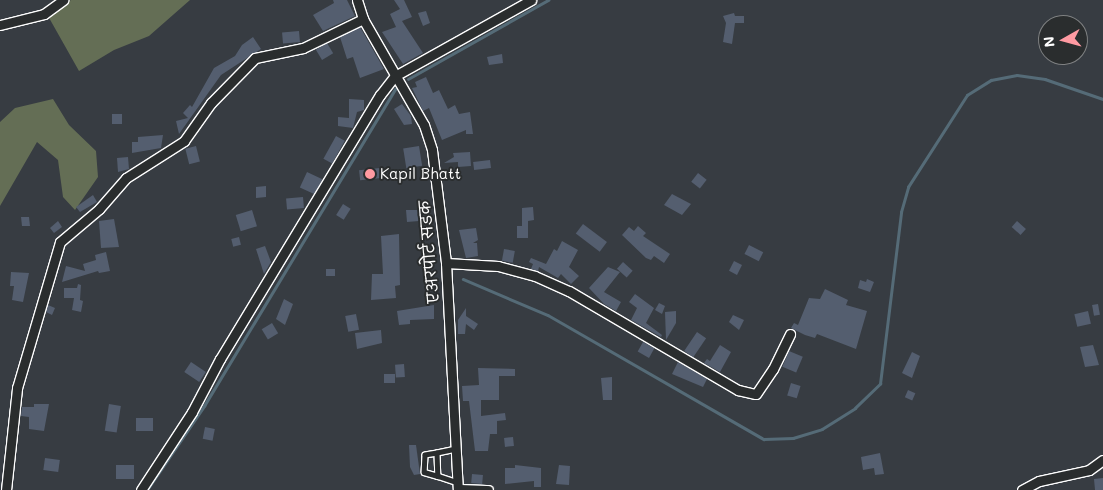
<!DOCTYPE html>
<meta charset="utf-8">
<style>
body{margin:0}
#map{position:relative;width:1103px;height:490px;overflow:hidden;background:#373c42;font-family:Mali,"Playpen Sans Deva",sans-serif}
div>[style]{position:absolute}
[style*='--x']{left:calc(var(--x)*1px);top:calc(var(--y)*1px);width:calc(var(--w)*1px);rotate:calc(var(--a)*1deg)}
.green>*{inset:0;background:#646e55}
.stream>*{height:2.5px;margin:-1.25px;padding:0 1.25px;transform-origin:1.25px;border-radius:1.25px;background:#556b77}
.building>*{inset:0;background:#545e6f;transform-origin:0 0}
.roads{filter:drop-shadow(1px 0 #fff) drop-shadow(-1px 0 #fff) drop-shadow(0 1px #fff) drop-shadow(0 -1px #fff)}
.lane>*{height:4.5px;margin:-2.25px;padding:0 2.25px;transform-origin:2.25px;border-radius:2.25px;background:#2a2d2e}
.street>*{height:9px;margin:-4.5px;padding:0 4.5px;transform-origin:4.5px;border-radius:4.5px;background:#2a2d2e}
.dots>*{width:14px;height:14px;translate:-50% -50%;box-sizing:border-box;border:2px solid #2a2d2e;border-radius:50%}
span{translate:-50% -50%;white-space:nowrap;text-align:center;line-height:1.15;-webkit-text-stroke:4px #2a2d2e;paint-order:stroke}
.poi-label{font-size:15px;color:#fff}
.left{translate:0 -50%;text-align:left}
.street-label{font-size:15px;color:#fff}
.north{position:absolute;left:1038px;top:15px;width:50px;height:50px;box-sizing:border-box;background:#2a2d2e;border:1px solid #7f8182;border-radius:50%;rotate:263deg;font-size:14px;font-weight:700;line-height:20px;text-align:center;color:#fff}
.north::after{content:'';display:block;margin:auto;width:18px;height:22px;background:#ff9aa2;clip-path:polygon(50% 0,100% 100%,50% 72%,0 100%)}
</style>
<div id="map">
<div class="green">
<div style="clip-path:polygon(71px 0,190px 0,149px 36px,114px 50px,79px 71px,48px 16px)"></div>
<div style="clip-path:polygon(53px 99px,69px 125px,96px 151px,98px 177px,75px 210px,63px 197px,58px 160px,37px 142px,0 206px,0 122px,15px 108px)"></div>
</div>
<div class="stream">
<div style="--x:408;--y:79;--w:161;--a:-29.4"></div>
<div style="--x:463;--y:279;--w:92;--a:23"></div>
<div style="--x:548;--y:315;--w:249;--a:29.9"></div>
<div style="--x:764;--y:439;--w:29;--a:-2"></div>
<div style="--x:793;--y:438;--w:30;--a:-17"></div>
<div style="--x:822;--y:429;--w:39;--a:-32"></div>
<div style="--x:855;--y:408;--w:35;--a:-44"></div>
<div style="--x:880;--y:384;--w:173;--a:-83"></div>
<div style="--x:901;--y:212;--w:26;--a:-74"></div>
<div style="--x:908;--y:187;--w:109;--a:-57.3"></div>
<div style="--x:967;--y:95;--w:28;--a:-32"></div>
<div style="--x:991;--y:80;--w:26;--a:-11"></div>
<div style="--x:1017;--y:75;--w:28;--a:8"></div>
<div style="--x:1045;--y:79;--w:61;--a:19"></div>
<div style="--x:147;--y:490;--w:102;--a:-55.8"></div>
<div style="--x:204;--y:406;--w:370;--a:-58.9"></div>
</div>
<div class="building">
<div style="clip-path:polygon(333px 0,347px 0,355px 16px,323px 31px,313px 15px,334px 3px)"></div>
<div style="clip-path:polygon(394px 0,404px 0,412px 17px,402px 21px,423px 53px,403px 64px,382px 32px,396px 27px,390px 14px,400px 9px)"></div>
<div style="clip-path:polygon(426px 11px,430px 23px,423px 26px,418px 13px)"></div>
<div style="clip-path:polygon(734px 13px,735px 16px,744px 16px,744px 23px,735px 23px,732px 44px,723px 42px,726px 23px,723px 16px)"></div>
<div style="clip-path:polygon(360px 27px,384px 69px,360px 78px,353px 57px,347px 59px,340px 37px)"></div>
<div style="left:299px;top:31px;width:11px;height:17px;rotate:85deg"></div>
<div style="clip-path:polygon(253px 37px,261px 49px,221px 75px,179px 134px,176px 121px,188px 118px,183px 113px,190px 105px,192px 107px,214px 68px,235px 56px,242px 45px)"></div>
<div style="left:327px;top:43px;width:12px;height:13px;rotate:59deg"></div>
<div style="clip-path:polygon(502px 54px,503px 63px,489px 65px,487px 57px)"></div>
<div style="clip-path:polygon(426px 77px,433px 93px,439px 90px,448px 109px,455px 105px,459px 114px,470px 112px,473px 134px,466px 134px,466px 130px,442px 140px,429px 108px,423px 111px,412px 88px,417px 87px,415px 82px)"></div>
<div style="clip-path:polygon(349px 99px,364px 100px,364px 110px,357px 112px,353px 128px,338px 126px,338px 117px,349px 118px)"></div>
<div style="clip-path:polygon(402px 104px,411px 116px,412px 124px,404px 125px,394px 109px)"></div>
<div style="left:122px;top:114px;width:10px;height:10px;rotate:90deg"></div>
<div style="clip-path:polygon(163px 135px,161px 148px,132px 153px,132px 142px,138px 142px,138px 137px)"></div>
<div style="left:336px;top:136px;width:10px;height:26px;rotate:29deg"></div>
<div style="left:196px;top:146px;width:16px;height:11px;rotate:76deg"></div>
<div style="left:419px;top:146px;width:20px;height:16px;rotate:81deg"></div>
<div style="clip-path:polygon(470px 152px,471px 166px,458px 167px,458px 162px,444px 163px,454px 157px,453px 153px)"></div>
<div style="clip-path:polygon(128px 157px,129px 169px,118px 172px,117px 158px)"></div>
<div style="left:490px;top:160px;width:8px;height:17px;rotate:83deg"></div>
<div style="left:380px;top:168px;width:10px;height:21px;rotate:84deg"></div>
<div style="left:307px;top:172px;width:17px;height:17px;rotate:25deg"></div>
<div style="left:698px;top:173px;width:11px;height:11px;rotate:38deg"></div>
<div style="clip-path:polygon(266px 186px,266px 197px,256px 198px,256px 187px)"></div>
<div style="clip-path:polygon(672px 194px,691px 204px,682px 215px,664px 205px)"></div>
<div style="clip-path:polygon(93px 195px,97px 202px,80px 212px,76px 207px)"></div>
<div style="left:303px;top:197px;width:11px;height:17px;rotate:85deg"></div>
<div style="left:343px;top:204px;width:9px;height:13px;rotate:32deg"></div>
<div style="clip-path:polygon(533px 207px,534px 220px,528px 221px,528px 238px,517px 238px,517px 226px,522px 226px,522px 208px)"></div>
<div style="left:252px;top:210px;width:17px;height:17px;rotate:73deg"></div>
<div style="clip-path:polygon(406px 210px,430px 210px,431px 220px,407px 222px)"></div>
<div style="clip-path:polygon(21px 217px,29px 217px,30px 226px,22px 226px)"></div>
<div style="clip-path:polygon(114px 219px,119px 247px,101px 248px,99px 221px)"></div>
<div style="clip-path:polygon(58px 221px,62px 227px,54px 233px,50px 228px)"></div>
<div style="left:1017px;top:221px;width:12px;height:8px;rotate:42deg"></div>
<div style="left:583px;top:224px;width:30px;height:12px;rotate:37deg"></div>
<div style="clip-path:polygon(638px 226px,646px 233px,643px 236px,670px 254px,664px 263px,654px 256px,651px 260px,646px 258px,622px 235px,629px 227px,634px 231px)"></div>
<div style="clip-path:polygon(476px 228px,478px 240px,473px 243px,477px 243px,478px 256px,466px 258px,459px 230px)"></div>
<div style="clip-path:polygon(399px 234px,400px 285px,395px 286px,396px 298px,371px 300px,372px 274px,383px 274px,381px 236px)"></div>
<div style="left:239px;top:237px;width:8px;height:8px;rotate:76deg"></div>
<div style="clip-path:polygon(562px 241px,578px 250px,569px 267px,579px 276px,571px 284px,561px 274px,558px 278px,539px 267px,538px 271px,531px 269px,533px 264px,529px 262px,531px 258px,546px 264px,554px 249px,557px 251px)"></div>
<div style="left:749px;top:245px;width:16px;height:10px;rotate:27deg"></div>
<div style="clip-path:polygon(265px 246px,271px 262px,264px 274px,256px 249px)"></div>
<div style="left:504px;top:249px;width:11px;height:12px;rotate:10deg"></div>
<div style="clip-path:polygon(106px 252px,110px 271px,99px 273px,98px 271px,62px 282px,66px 266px,85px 271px,83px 264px,96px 260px,95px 255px)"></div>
<div style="left:734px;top:261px;width:9px;height:11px;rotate:27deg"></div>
<div style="left:623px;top:262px;width:13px;height:9px;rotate:42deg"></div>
<div style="clip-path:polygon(608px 267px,620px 272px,604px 292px,621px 302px,616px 311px,604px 304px,589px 288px)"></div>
<div style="left:335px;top:269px;width:7px;height:9px;rotate:90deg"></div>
<div style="clip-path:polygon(11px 272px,29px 273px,23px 302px,12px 300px,14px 286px,10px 286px)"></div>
<div style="clip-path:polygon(867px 279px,874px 282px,870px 292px,858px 288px,860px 280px,866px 282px)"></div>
<div style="clip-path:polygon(78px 284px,81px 285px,80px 300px,83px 301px,81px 312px,72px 310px,74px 298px,64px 298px,64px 288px,77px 288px)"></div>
<div style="clip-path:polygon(825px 289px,848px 300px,846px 305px,867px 311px,856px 349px,817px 334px,815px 338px,805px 335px,791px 328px,794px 323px,798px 325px,809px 298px,820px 299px)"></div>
<div style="clip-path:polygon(635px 294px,654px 308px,646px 323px,662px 335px,661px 337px,631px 320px,637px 308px,629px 302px)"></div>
<div style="clip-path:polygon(284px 299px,293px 304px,285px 325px,276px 319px)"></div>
<div style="clip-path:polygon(659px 303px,665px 306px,662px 314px,655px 310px)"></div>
<div style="left:1098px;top:304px;width:11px;height:6px;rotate:80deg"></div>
<div style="clip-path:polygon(48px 305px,55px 308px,52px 315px,46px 312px)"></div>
<div style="clip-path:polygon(434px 305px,434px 319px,410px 320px,410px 324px,399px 325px,397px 311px)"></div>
<div style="clip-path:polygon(466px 308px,466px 316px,478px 324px,474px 330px,466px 324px,465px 334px,458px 334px,458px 320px)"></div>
<div style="clip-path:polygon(676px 311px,676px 323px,666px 340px,665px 312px)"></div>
<div style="left:1088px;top:311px;width:13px;height:14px;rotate:77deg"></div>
<div style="left:356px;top:314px;width:16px;height:11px;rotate:79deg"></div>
<div style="clip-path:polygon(733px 315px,744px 320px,739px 330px,729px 322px)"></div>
<div style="left:272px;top:323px;width:12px;height:12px;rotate:59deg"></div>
<div style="clip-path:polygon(381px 330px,382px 343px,357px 349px,355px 333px)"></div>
<div style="left:697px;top:332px;width:11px;height:23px;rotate:34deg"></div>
<div style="left:643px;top:342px;width:13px;height:11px;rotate:29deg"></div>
<div style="clip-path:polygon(720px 345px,731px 352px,720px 372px,704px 363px,707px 359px,710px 361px)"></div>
<div style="clip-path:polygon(1093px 345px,1099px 365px,1085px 367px,1080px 347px)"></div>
<div style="left:789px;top:351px;width:15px;height:17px;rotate:23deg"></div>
<div style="clip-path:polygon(912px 352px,920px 356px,912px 378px,902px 373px)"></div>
<div style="left:191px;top:362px;width:18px;height:12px;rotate:34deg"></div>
<div style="clip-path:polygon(678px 362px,707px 379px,703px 387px,672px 374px)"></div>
<div style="left:404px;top:364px;width:13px;height:9px;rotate:86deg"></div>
<div style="clip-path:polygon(478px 368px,515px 369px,515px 376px,499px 376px,499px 400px,481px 400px,481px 416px,505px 413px,506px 420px,497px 421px,497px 434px,490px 434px,488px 451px,475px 451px,469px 401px,463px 401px,462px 386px,479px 385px)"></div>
<div style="left:384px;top:374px;width:11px;height:9px"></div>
<div style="clip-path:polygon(612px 377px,612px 400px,603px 400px,601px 378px)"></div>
<div style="left:791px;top:383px;width:10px;height:13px;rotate:17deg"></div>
<div style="left:908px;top:390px;width:8px;height:8px;rotate:23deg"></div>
<div style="clip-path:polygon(34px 404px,49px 404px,44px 431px,29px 429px,29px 417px,21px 416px,22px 407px,34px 407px)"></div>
<div style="left:109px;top:404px;width:12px;height:27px;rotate:9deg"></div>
<div style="left:136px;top:418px;width:17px;height:13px"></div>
<div style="left:205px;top:427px;width:10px;height:12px;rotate:11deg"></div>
<div style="left:513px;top:437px;width:9px;height:9px;rotate:84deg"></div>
<div style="clip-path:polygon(409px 445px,416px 445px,420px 474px,414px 475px,410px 467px)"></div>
<div style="clip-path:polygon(880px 453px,884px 474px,875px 475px,874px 468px,863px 470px,861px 457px)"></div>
<div style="left:45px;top:458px;width:15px;height:12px;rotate:8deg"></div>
<div style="left:116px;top:465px;width:18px;height:14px"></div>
<div style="clip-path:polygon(515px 465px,541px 468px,541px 487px,534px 487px,534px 481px,505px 484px,505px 468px,515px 468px)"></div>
<div style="clip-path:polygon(559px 465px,570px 466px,569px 485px,556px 484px)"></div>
<div style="left:472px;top:474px;width:11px;height:9px;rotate:5deg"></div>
<div style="clip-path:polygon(1103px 478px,1103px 490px,1095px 490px,1094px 479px)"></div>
</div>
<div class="roads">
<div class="lane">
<div style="--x:456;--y:449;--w:19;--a:168"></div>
<div style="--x:437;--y:453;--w:23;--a:88"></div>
<div style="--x:438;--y:476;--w:20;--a:18"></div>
<div style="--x:437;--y:453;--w:12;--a:171"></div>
<div style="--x:425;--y:455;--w:17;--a:93"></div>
<div style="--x:424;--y:472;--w:15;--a:16"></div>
</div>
<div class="street">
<div style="--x:357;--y:0;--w:20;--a:72"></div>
<div style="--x:363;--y:19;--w:122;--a:60.1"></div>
<div style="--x:424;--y:125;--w:26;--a:72"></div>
<div style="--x:432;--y:150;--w:114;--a:82.9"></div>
<div style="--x:446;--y:263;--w:227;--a:87"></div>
<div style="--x:0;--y:25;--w:45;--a:-14"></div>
<div style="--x:44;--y:14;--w:24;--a:-36"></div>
<div style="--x:446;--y:263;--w:52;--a:3.3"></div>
<div style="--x:498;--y:266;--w:38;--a:15"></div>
<div style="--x:535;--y:276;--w:37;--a:24"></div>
<div style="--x:569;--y:291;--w:196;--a:30.4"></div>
<div style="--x:738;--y:390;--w:18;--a:13"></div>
<div style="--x:756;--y:394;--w:30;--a:-56"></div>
<div style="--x:773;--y:369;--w:39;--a:-64"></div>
<div style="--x:458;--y:489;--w:30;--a:2"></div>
<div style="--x:6;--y:490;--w:103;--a:-83.8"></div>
<div style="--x:17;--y:388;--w:152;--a:-73.6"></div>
<div style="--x:60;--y:242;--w:51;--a:-40.2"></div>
<div style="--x:99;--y:209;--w:41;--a:-48.9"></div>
<div style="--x:126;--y:178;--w:69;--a:-32.5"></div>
<div style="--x:184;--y:141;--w:47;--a:-54.6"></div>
<div style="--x:211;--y:103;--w:63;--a:-45.6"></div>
<div style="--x:255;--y:58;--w:49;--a:-11.8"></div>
<div style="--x:303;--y:48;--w:67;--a:-25.8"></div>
<div style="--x:141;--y:490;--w:93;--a:-56.8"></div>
<div style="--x:192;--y:412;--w:60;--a:-62.2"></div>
<div style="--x:220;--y:359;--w:309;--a:-58.8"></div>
<div style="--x:380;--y:95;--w:24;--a:-52"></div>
<div style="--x:395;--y:76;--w:156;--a:-29.2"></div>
<div style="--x:1022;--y:490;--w:19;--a:-28"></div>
<div style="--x:1039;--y:481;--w:51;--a:-12.4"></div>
<div style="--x:1089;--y:470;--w:17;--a:-36"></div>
</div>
</div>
<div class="dots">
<div style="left:370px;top:174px;background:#ff9aa2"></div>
</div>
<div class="poi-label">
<span class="left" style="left:380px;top:174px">Kapil Bhatt</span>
</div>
<div class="street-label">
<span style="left:429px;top:252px;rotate:-95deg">एअरपोर्ट सडक</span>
</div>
<div class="north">N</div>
</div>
